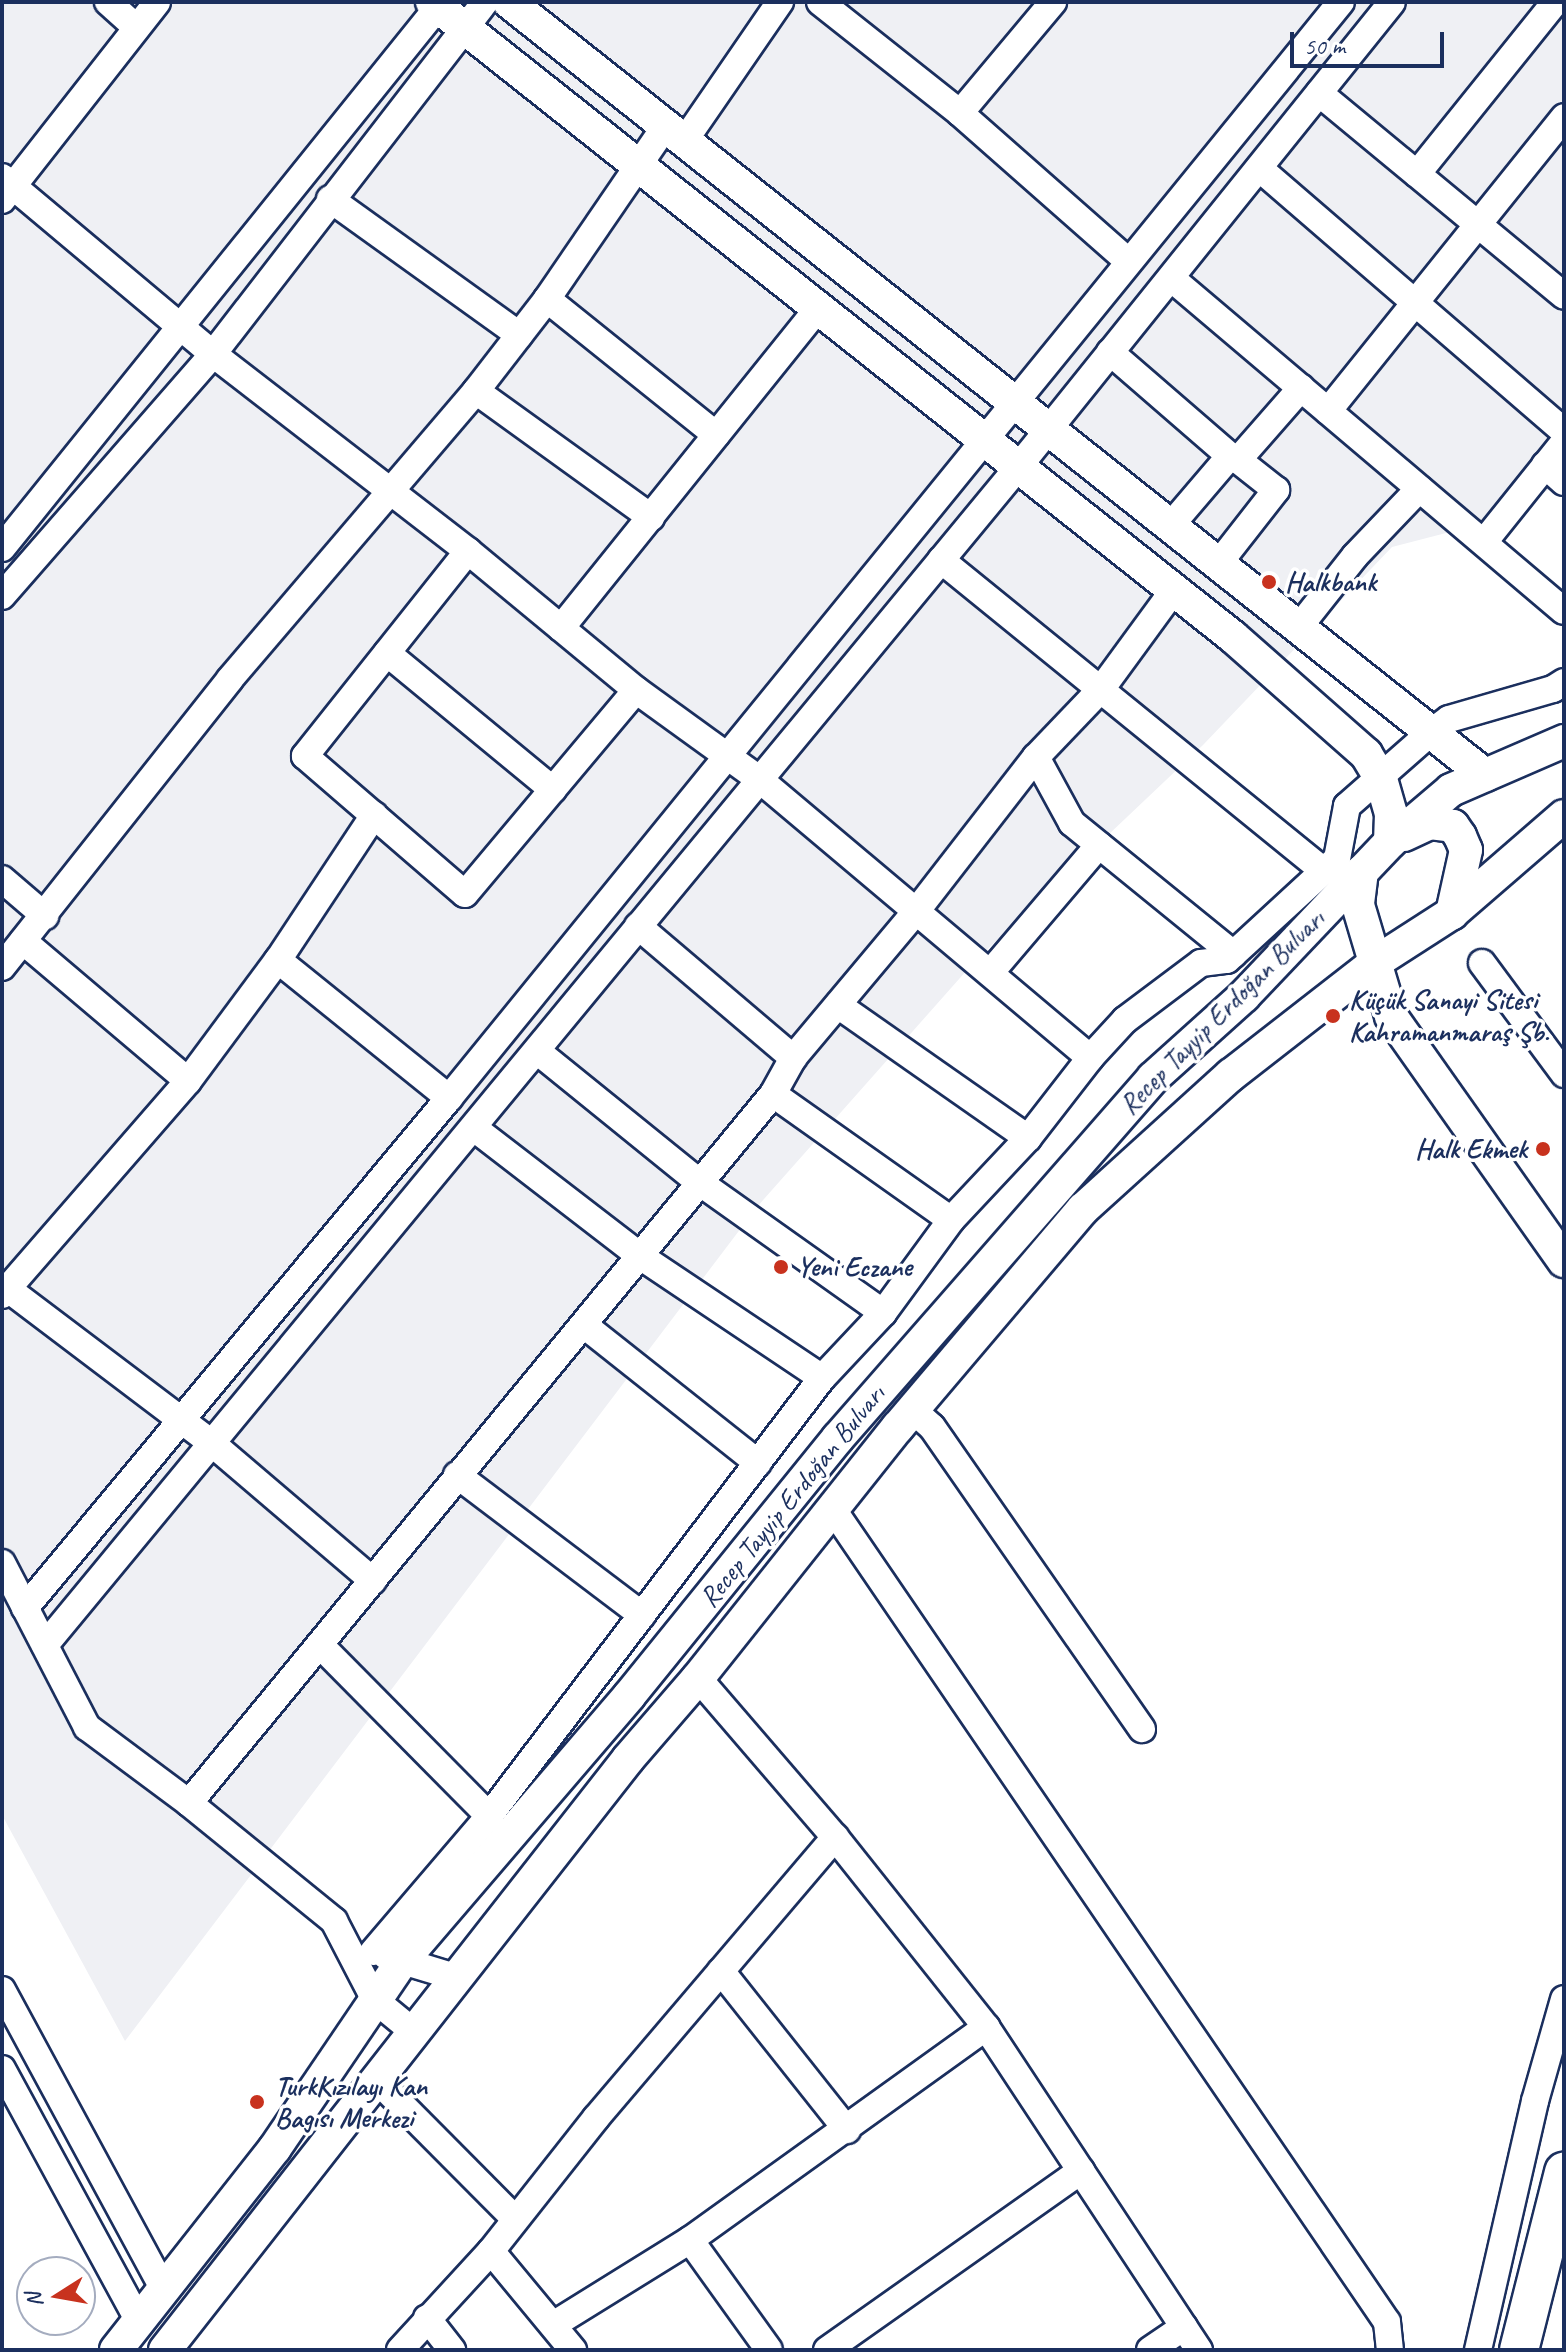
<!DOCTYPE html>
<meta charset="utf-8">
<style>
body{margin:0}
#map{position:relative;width:1566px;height:2352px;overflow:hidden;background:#fff;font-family:Caveat,sans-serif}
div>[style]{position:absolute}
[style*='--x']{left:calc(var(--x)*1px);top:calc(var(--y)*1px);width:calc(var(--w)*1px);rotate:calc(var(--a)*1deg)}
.built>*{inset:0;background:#eff0f4}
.roads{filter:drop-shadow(2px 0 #1b2f5e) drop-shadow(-2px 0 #1b2f5e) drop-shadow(0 2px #1b2f5e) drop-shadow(0 -2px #1b2f5e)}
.minor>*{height:26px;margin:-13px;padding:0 13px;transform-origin:13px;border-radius:13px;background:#fff}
.major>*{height:32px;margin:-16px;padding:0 16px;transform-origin:16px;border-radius:16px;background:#fff}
.highway>*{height:38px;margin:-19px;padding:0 19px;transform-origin:19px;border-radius:19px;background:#fff}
.dots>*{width:22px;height:22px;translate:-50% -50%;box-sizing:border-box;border:4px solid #fff;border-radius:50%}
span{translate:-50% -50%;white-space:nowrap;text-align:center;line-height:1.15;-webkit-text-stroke:7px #fff;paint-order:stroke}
.poi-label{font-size:28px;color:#1b2f5e;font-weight:700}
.left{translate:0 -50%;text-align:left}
.right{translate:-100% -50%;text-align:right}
.street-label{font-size:28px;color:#1b2f5e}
.frame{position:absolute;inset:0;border:4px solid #1b2f5e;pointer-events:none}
.north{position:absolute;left:16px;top:2256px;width:80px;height:80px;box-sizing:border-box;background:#fff;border:2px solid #a4acbf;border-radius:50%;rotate:259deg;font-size:22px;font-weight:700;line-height:32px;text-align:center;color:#1b2f5e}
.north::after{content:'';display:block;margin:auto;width:28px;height:36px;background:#c8321e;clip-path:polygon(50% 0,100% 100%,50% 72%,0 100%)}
.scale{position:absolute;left:1290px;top:32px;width:154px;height:36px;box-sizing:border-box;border:4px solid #1b2f5e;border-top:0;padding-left:10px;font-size:24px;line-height:28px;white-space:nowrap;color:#1b2f5e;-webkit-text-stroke:6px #fff;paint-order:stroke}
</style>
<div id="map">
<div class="built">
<div style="clip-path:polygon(2px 2px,1564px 2px,1564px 480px,1504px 518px,1392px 547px,1203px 745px,975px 961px,757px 1207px,125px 2041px,2px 1815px)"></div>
</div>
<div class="roads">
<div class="minor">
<div style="--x:108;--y:2;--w:38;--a:42"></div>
<div style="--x:820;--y:2;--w:179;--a:38.4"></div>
<div style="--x:960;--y:113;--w:225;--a:41.4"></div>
<div style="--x:1319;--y:93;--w:318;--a:39.6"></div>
<div style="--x:960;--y:113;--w:145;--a:-50"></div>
<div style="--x:685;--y:140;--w:168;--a:-55.5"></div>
<div style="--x:1259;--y:168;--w:403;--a:40.8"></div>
<div style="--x:1417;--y:174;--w:216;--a:-51.2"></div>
<div style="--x:2;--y:177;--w:275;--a:40"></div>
<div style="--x:213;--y:354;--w:322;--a:37.7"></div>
<div style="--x:468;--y:551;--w:218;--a:39.6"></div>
<div style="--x:636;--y:690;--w:152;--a:35.9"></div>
<div style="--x:759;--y:779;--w:433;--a:40.1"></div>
<div style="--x:330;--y:199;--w:233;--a:35.7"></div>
<div style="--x:2;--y:200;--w:251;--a:-51.9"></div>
<div style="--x:1171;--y:278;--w:515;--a:40.28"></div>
<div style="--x:547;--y:299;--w:217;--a:38.8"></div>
<div style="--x:1110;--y:352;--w:159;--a:40.9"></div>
<div style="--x:476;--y:391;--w:216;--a:35.8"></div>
<div style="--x:1328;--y:411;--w:377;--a:-51.2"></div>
<div style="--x:1545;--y:465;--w:25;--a:42"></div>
<div style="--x:1171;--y:525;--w:91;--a:-49.5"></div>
<div style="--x:1230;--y:456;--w:9;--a:27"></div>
<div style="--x:1238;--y:460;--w:96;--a:-48.8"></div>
<div style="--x:1484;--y:542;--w:128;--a:-51.3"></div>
<div style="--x:2;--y:548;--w:701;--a:-51.14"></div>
<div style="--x:468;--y:551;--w:262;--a:128.5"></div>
<div style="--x:305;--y:756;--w:211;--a:40.8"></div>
<div style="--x:465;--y:894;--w:266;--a:-50"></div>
<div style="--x:941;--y:560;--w:493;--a:39.1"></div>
<div style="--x:1219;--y:563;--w:93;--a:-52"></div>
<div style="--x:1276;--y:490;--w:48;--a:-141.7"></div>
<div style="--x:2;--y:596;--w:321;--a:-48.9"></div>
<div style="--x:213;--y:354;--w:445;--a:-52.3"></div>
<div style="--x:1299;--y:627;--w:90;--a:-51.7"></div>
<div style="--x:1355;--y:556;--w:93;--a:-46.3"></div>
<div style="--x:561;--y:628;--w:412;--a:-51.2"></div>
<div style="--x:387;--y:653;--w:215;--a:39.5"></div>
<div style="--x:1036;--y:757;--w:75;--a:61.4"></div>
<div style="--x:1072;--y:823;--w:208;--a:39.1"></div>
<div style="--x:2;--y:879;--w:57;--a:40.7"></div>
<div style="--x:638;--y:926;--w:204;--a:40.4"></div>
<div style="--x:23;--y:941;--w:216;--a:40.3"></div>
<div style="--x:278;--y:960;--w:220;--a:38.9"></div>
<div style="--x:1482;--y:963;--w:138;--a:53.5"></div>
<div style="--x:2;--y:967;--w:367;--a:-51.6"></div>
<div style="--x:230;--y:679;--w:379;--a:-49.5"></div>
<div style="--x:476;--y:391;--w:116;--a:-52.3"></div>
<div style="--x:547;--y:299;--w:211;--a:-55.6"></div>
<div style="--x:990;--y:973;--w:168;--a:-49.6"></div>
<div style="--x:838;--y:1005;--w:232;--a:35"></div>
<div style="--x:537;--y:1051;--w:208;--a:39"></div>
<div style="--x:699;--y:1182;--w:226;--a:35.4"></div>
<div style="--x:773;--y:1094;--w:218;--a:35.3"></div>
<div style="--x:474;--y:1128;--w:210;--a:37.6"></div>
<div style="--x:640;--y:1256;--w:219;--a:33.8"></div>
<div style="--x:8;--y:1289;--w:258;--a:37.1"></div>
<div style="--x:214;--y:1445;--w:209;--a:40.5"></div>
<div style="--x:2;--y:1295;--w:284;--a:-49"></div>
<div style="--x:188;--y:1081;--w:151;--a:-53.4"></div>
<div style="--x:278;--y:960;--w:174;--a:-56.5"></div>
<div style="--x:584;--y:1325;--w:222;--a:38.4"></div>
<div style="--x:913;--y:1410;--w:25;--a:42"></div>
<div style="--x:932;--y:1427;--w:368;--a:55.2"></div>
<div style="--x:457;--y:1475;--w:232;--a:37.1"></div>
<div style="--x:832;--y:1508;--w:985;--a:55.71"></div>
<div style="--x:1387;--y:2322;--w:28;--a:84"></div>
<div style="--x:2;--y:1563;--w:185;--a:62.6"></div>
<div style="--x:87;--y:1727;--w:127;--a:36.7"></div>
<div style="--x:189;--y:1803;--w:187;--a:39.1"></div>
<div style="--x:334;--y:1921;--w:89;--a:62.6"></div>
<div style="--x:375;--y:2000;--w:52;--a:39.5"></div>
<div style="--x:25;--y:1608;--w:663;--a:-50.26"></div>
<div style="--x:449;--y:1098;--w:1413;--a:-50.86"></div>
<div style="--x:45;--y:1645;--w:1529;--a:-50.44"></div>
<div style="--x:1019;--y:466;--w:595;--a:-51.2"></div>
<div style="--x:320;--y:1645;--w:240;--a:45.3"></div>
<div style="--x:698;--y:1678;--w:210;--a:49.3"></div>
<div style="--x:835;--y:1837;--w:243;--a:51.5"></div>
<div style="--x:986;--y:2027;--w:387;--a:56.6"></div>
<div style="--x:189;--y:1803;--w:919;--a:-50.52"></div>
<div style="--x:773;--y:1094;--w:41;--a:-60.9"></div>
<div style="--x:793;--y:1058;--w:194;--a:-50"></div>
<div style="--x:918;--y:909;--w:192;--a:-52.2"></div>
<div style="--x:1036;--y:757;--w:95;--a:-46.3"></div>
<div style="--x:1102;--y:688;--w:120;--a:-53.8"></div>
<div style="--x:373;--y:1952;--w:179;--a:-49.5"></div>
<div style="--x:489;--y:1816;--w:550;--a:-52.76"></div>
<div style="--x:822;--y:1378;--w:89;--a:-46.8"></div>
<div style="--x:883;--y:1313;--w:115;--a:-53.8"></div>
<div style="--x:951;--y:1220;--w:112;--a:-46.8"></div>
<div style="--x:1028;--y:1138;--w:101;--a:-52.2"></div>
<div style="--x:1090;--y:1058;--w:52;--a:-47.4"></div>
<div style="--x:1125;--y:1020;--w:95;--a:-36.9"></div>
<div style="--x:1201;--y:963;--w:26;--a:-7"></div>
<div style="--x:1227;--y:960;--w:149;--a:-42.6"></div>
<div style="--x:1337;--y:859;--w:54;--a:-79.3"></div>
<div style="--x:1347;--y:806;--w:109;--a:-41.3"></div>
<div style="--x:1429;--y:734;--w:25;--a:-37"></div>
<div style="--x:1449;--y:719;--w:108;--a:-16.1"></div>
<div style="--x:1553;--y:689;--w:13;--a:-32"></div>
<div style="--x:386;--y:1956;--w:72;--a:16.9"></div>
<div style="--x:721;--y:1971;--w:203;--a:51.6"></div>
<div style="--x:2;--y:1990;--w:339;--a:61.6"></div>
<div style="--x:2;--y:2069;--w:285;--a:61.5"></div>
<div style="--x:378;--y:2081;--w:194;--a:45.2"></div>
<div style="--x:690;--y:2240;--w:135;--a:54.3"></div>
<div style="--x:491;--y:2251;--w:129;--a:50.4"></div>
<div style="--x:427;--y:2318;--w:41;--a:52"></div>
<div style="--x:553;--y:2325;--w:161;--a:-31.8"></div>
<div style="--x:690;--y:2240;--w:365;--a:-35.7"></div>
<div style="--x:400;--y:2350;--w:134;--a:-47.4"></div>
<div style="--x:491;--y:2251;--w:169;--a:-51.7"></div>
<div style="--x:596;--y:2118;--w:369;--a:-49.6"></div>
<div style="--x:827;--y:2350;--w:311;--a:-35.2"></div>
<div style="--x:1150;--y:2350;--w:41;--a:-34.1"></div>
<div style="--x:1478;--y:2350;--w:255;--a:-77.1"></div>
<div style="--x:1535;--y:2101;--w:106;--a:-74.1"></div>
</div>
<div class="major">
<div style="--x:432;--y:2;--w:1021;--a:38.4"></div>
<div style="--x:1232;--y:636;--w:179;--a:41.4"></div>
<div style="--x:1366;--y:754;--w:29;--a:59"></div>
<div style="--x:1381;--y:779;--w:36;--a:74"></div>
<div style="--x:1391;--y:814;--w:28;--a:92"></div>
<div style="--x:509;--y:2;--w:1245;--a:38.38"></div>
<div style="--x:1404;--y:835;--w:29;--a:-25"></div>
<div style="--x:1430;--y:823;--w:23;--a:7"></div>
<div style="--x:1453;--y:826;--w:12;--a:55"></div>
<div style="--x:1460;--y:836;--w:15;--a:67"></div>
<div style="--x:1466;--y:850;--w:65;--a:102.5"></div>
<div style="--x:1362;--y:871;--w:34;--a:97"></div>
<div style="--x:1358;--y:905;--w:116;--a:73.4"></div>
<div style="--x:1391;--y:1016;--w:300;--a:54.8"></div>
<div style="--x:116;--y:2350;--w:257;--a:-51.8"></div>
<div style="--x:275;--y:2148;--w:226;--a:-55.8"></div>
<div style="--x:402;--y:1961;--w:349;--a:-49.4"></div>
<div style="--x:629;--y:1696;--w:332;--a:-51"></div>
<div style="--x:838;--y:1438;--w:478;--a:-48.8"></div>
<div style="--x:1153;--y:1078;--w:122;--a:-42"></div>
<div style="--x:1244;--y:996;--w:212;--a:-46.5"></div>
<div style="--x:1390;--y:842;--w:80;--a:-40.4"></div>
<div style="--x:1451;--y:790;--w:123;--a:-23.4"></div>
<div style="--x:165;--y:2350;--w:751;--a:-51.92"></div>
<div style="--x:628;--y:1759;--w:107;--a:-49.2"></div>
<div style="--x:698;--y:1678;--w:321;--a:-51.5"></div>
<div style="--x:898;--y:1427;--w:286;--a:-49.7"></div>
<div style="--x:1083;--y:1209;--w:200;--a:-42.2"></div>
<div style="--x:1231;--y:1075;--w:184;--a:-37.9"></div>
<div style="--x:1376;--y:962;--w:90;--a:-32.8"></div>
<div style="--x:1452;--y:913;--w:148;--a:-40.9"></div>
</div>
<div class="highway">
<div style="--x:1519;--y:2350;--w:184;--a:-75.8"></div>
</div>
</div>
<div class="dots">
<div style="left:1269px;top:582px;background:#c8321e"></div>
<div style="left:1333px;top:1016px;background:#c8321e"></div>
<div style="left:1543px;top:1149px;background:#c8321e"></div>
<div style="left:781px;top:1267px;background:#c8321e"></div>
<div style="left:257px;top:2102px;background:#c8321e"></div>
</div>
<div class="poi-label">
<span class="left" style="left:1285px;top:582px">Halkbank</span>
<span class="left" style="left:1349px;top:1016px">Küçük Sanayi Sitesi<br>Kahramanmaraş Şb.</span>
<span class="right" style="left:1527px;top:1149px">Halk Ekmek</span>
<span class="left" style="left:797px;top:1267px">Yeni Eczane</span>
<span class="left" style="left:275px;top:2102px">TurkKızılayı Kan<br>Bagısı Merkezi</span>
</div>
<div class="street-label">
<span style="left:1222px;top:1012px;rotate:-45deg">Recep Tayyip Erdoğan Bulvarı</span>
<span style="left:792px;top:1496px;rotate:-51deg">Recep Tayyip Erdoğan Bulvarı</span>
</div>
<div class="frame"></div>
<div class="north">N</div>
<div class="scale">50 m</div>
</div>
